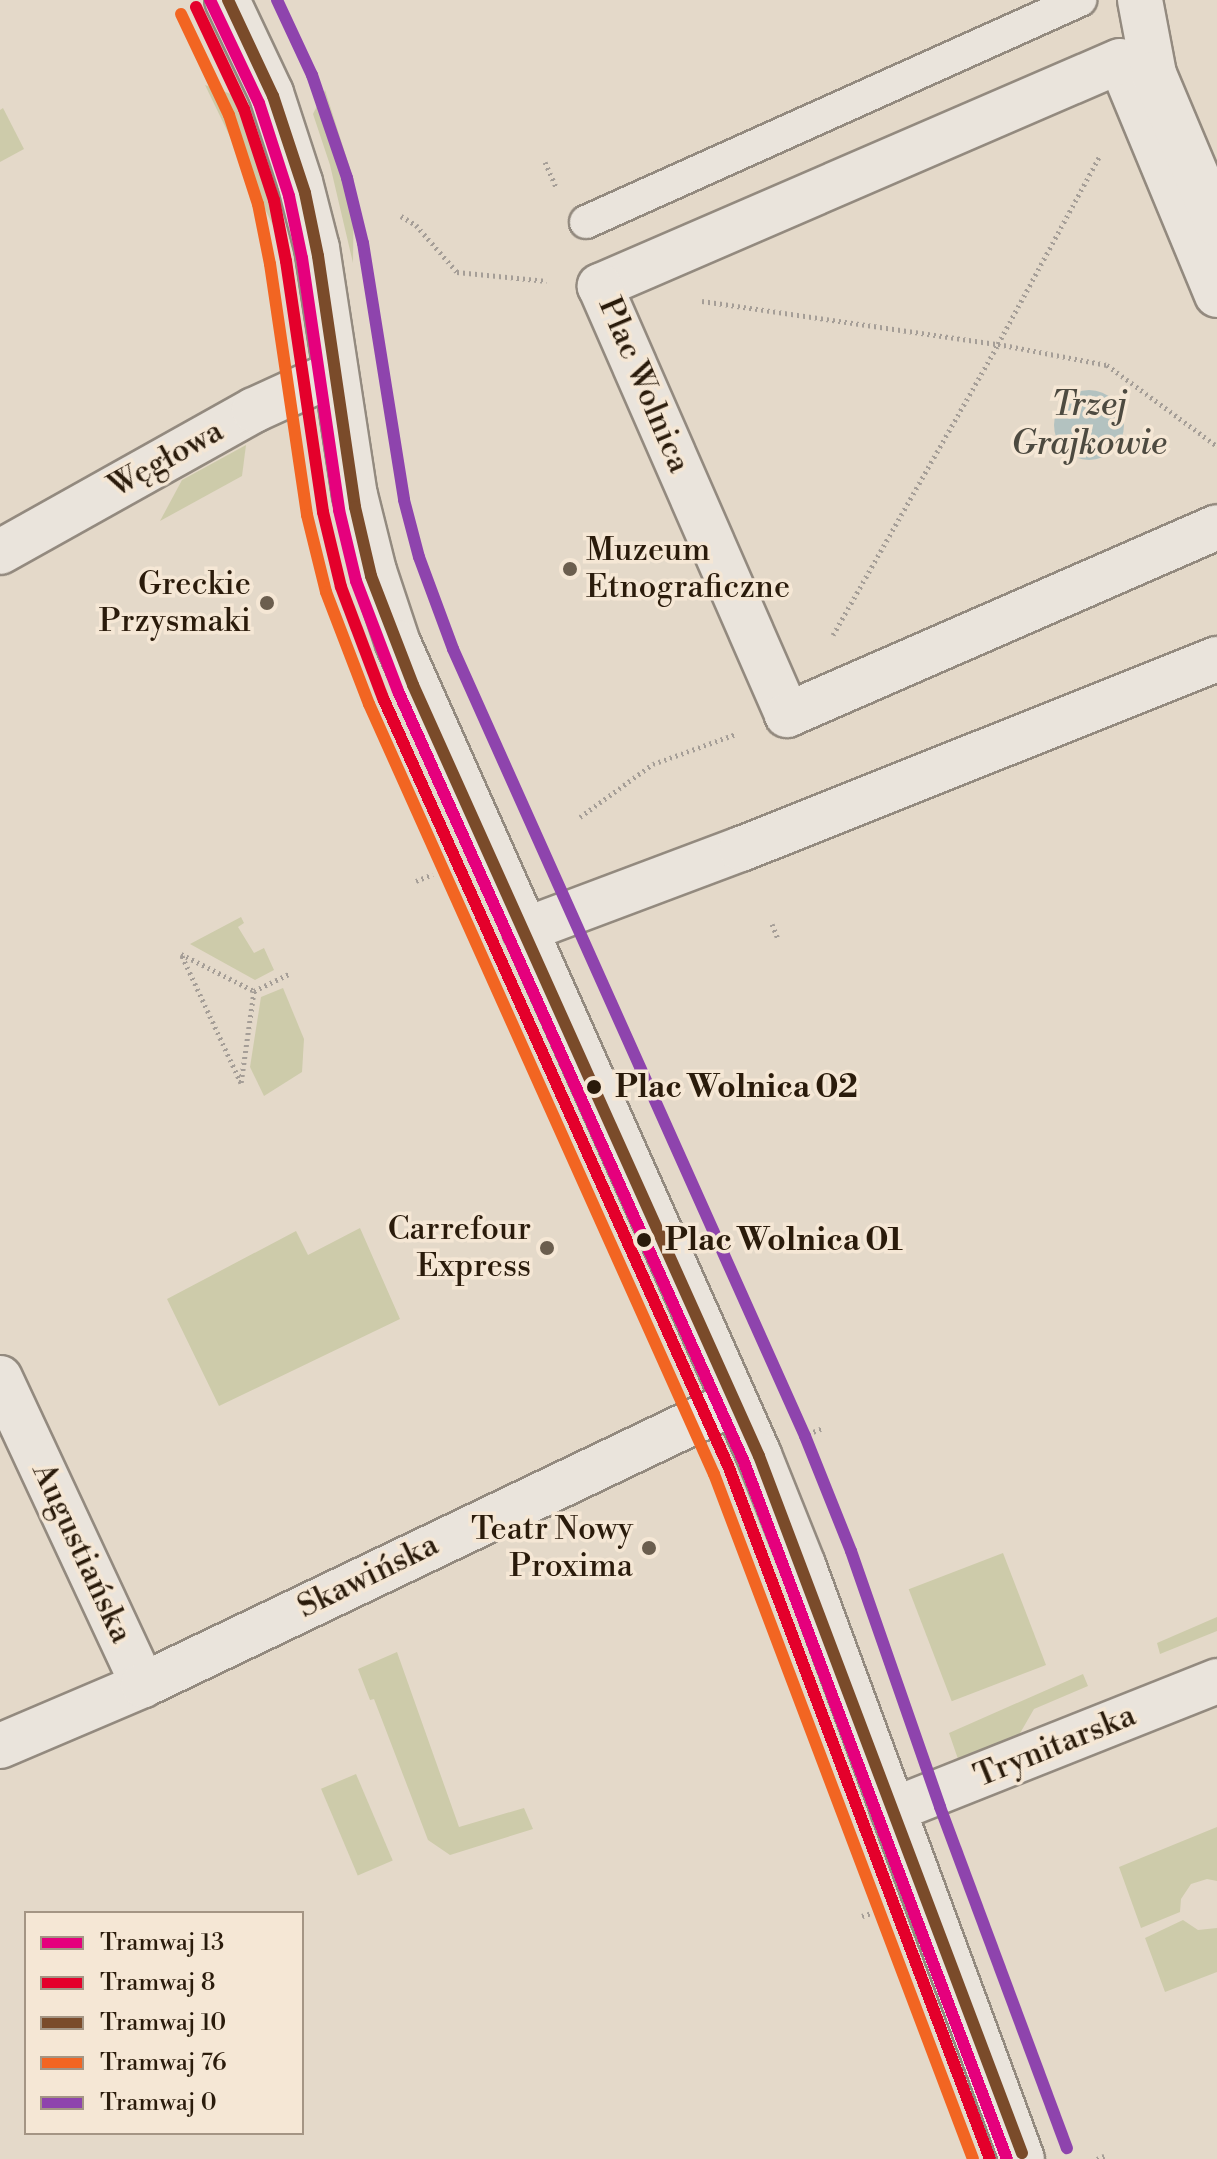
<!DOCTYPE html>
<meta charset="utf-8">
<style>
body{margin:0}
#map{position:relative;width:1217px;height:2159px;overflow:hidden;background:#e4d9c9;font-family:"Libre Bodoni",serif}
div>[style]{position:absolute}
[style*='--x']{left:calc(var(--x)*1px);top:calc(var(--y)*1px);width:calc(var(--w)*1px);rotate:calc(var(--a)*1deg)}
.green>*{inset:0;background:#cdcbaa;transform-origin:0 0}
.water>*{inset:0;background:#b3c2c0}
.round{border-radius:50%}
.path>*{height:5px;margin-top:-2.5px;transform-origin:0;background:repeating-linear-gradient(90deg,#a59e97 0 2px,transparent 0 6px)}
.roads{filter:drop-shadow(2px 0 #938a7f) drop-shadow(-2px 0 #938a7f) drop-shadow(0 2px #938a7f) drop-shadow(0 -2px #938a7f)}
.service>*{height:32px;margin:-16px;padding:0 16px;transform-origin:16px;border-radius:16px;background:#eae4dc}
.pedestrian>*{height:44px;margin:-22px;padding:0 22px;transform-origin:22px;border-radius:22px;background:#eae4dc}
.minor>*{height:44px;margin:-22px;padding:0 22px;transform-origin:22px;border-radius:22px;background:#eae4dc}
.tertiary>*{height:44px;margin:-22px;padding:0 22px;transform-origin:22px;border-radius:22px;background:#eae4dc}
.tram-1>*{height:12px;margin:-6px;padding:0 6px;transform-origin:6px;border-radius:6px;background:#e5007d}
.tram-2>*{height:12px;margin:-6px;padding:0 6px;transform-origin:6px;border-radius:6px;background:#e4002b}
.tram-3>*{height:12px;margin:-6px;padding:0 6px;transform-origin:6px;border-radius:6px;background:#7a4b2a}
.tram-4>*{height:12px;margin:-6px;padding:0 6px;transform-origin:6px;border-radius:6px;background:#f26522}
.tram-5>*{height:12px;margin:-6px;padding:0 6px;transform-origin:6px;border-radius:6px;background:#8e44ad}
.dots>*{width:22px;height:22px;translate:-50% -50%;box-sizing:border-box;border:4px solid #f5e7d5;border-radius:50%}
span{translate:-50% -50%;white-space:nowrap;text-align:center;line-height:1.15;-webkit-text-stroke:7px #f5e7d5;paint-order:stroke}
.street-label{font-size:32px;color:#2a1b0b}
.poi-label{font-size:32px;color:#2a1b0b}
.left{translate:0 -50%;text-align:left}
.right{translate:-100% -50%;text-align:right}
.stop-label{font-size:32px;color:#2a1b0b;font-weight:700}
.water-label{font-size:34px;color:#4d4a40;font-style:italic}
.legend{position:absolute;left:24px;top:1911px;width:280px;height:224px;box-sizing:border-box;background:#f5e7d5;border:2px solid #a49584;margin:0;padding:10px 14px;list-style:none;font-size:24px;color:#2a1b0b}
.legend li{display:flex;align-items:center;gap:16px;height:40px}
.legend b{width:40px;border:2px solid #a49584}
</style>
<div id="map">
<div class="green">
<div style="clip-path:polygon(205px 85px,234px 95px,259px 161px,281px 242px)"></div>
<div style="clip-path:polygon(325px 90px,354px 181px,353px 263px,330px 165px,313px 114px)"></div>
<div style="clip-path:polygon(3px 108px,24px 149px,0 162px,0 110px)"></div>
<div style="clip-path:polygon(246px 445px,242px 476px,160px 521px,182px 480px)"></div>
<div style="clip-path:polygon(241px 917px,244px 923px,238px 927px,254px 953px,264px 948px,274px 970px,255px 980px,190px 944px)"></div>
<div style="clip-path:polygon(283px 988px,304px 1039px,302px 1072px,264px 1096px,250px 1067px,261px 997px)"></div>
<div style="clip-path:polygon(360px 1228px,400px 1319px,219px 1406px,167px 1299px,296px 1231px,308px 1255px)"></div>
<div style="left:1003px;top:1553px;width:120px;height:101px;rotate:69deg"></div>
<div style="clip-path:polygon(1217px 1617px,1217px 1631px,1160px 1654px,1157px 1643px)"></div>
<div style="clip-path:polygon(397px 1652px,459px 1827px,524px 1808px,533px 1829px,450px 1855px,428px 1840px,374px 1699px,370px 1700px,358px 1669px)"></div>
<div style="clip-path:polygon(1083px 1674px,1088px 1686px,1034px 1709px,1019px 1735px,958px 1759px,949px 1733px)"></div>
<div style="left:356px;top:1774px;width:94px;height:38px;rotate:67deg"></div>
<div style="clip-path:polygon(1217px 1827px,1217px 1881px,1207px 1879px,1191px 1884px,1181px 1899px,1180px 1912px,1141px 1928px,1119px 1867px)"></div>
<div style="clip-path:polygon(1183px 1920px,1198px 1930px,1217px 1928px,1217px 1972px,1165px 1992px,1145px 1938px)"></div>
</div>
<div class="water">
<div class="round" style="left:1054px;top:390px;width:70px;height:70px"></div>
</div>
<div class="path">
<div style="--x:545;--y:162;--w:27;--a:66"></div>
<div style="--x:401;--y:216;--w:17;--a:31"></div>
<div style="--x:416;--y:225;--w:62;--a:48.9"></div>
<div style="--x:457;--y:272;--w:90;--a:5.7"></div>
<div style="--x:702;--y:301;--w:299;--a:8.3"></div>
<div style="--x:998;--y:344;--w:111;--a:10.9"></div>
<div style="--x:1107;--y:365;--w:137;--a:36.4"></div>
<div style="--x:833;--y:635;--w:335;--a:-60.4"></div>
<div style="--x:998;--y:344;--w:215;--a:-61.6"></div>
<div style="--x:580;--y:817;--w:90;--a:-36"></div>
<div style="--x:653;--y:764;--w:88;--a:-19.9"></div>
<div style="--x:416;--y:881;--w:18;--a:-22"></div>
<div style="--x:772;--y:924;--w:16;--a:68"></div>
<div style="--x:254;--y:991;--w:93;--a:98"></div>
<div style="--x:241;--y:1083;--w:142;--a:-114.9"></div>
<div style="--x:181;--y:954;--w:82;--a:26.9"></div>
<div style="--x:254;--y:991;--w:41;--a:-25.9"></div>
<div style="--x:808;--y:1434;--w:16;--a:-22"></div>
<div style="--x:862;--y:1916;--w:10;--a:-17"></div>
<div style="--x:1097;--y:2159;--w:8;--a:-23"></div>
</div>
<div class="roads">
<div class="service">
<div style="--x:586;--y:222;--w:542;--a:-24.2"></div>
</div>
<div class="pedestrian">
<div style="--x:1217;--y:295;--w:253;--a:-112.5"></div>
<div style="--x:1120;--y:61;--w:567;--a:156.6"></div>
<div style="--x:600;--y:286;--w:468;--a:66.4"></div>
<div style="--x:787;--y:715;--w:469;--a:-23.6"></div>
</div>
<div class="minor">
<div style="--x:1140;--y:0;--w:75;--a:79.3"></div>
<div style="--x:1154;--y:74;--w:163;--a:67.2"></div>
<div style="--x:0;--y:552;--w:291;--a:-29.2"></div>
<div style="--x:254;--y:410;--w:89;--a:-24.6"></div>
<div style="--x:525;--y:930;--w:231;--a:-20.6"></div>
<div style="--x:741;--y:849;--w:513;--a:-21.76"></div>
<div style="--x:0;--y:1378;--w:339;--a:65"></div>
<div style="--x:0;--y:1746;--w:155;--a:-23.1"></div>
<div style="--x:143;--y:1685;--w:656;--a:-25.55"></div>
<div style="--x:893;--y:1810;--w:349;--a:-21.7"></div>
</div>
<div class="tertiary">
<div style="--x:227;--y:0;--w:103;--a:64.7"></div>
<div style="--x:271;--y:93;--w:94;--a:72"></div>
<div style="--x:300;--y:182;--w:68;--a:75.6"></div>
<div style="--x:317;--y:248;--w:250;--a:81.3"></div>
<div style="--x:355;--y:495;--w:78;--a:76"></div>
<div style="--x:374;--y:571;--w:76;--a:71.6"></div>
<div style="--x:398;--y:643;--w:889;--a:66.03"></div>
<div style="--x:759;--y:1455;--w:118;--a:68.2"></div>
<div style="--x:803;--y:1565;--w:633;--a:69.76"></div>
</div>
</div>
<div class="tram-1">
<div style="--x:210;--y:0;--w:114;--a:64.6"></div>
<div style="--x:259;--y:103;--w:98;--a:72.1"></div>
<div style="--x:289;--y:196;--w:63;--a:78.2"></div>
<div style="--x:302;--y:258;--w:255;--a:81.6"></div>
<div style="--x:339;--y:510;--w:73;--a:76.5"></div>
<div style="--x:356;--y:581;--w:118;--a:69.1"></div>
<div style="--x:398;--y:691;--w:845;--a:65.83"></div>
<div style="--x:744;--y:1462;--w:745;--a:69.33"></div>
</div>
<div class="tram-2">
<div style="--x:196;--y:7;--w:113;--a:64.8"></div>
<div style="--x:244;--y:109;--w:96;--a:71.8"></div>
<div style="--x:274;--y:200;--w:62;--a:78.9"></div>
<div style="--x:286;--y:261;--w:254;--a:81.6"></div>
<div style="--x:323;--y:512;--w:77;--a:76.5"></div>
<div style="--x:341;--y:587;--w:119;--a:69.3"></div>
<div style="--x:383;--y:698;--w:844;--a:65.8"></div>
<div style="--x:729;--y:1468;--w:739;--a:69.31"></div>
</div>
<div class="tram-3">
<div style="--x:228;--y:0;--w:106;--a:64.9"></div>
<div style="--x:273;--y:96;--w:102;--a:71.7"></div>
<div style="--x:305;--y:193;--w:64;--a:78.3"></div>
<div style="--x:318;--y:256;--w:254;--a:81.6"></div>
<div style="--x:355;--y:507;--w:71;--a:76.9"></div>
<div style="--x:371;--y:576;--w:117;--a:68.9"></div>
<div style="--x:413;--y:685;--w:845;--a:65.83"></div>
<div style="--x:759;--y:1456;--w:745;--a:69.33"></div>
</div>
<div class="tram-4">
<div style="--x:181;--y:14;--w:112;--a:64.6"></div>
<div style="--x:229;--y:115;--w:94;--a:72"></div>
<div style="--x:258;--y:204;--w:61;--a:78.7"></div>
<div style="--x:270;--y:264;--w:254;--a:81.6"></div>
<div style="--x:307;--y:515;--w:79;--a:76.1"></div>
<div style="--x:326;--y:592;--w:120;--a:69"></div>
<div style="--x:369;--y:704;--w:844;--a:65.87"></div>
<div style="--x:714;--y:1474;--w:732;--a:69.29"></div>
</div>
<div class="tram-5">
<div style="--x:277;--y:0;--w:83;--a:65"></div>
<div style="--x:312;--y:75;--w:109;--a:71.2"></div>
<div style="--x:347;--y:178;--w:67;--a:76.2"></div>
<div style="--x:363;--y:243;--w:260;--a:80.9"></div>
<div style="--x:404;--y:500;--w:59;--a:75.3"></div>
<div style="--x:419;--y:557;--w:98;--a:69.7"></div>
<div style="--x:453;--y:649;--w:862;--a:65.9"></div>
<div style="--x:805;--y:1436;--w:124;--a:68.2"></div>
<div style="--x:851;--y:1551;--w:271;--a:70.8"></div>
<div style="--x:940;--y:1807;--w:364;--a:69.6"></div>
</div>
<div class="dots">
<div style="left:570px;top:569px;background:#6b5e4e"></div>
<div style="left:267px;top:603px;background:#6b5e4e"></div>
<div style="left:594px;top:1087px;background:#2a1b0b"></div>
<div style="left:644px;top:1240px;background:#2a1b0b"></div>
<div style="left:547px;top:1248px;background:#6b5e4e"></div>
<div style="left:649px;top:1548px;background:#6b5e4e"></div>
</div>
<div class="street-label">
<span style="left:644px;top:385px;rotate:67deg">Plac Wolnica</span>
<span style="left:166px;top:459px;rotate:-29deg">Węgłowa</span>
<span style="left:82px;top:1553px;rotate:65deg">Augustiańska</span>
<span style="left:368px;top:1576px;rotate:-26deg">Skawińska</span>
<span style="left:1055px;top:1746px;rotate:-22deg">Trynitarska</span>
</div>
<div class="poi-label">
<span class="left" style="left:586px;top:569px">Muzeum<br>Etnograficzne</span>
<span class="right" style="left:251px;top:603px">Greckie<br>Przysmaki</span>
<span class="right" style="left:531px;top:1248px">Carrefour<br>Express</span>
<span class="right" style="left:633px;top:1548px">Teatr Nowy<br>Proxima</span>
</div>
<div class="stop-label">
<span class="left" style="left:615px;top:1087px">Plac Wolnica 02</span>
<span class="left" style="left:665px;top:1240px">Plac Wolnica 01</span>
</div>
<div class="water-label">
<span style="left:1089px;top:425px">Trzej<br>Grajkowie</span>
</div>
<ul class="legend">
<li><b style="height:10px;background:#e5007d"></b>Tramwaj 13</li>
<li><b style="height:10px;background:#e4002b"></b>Tramwaj 8</li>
<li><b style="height:10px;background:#7a4b2a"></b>Tramwaj 10</li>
<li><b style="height:10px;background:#f26522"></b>Tramwaj 76</li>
<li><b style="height:10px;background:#8e44ad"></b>Tramwaj 0</li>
</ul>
</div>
